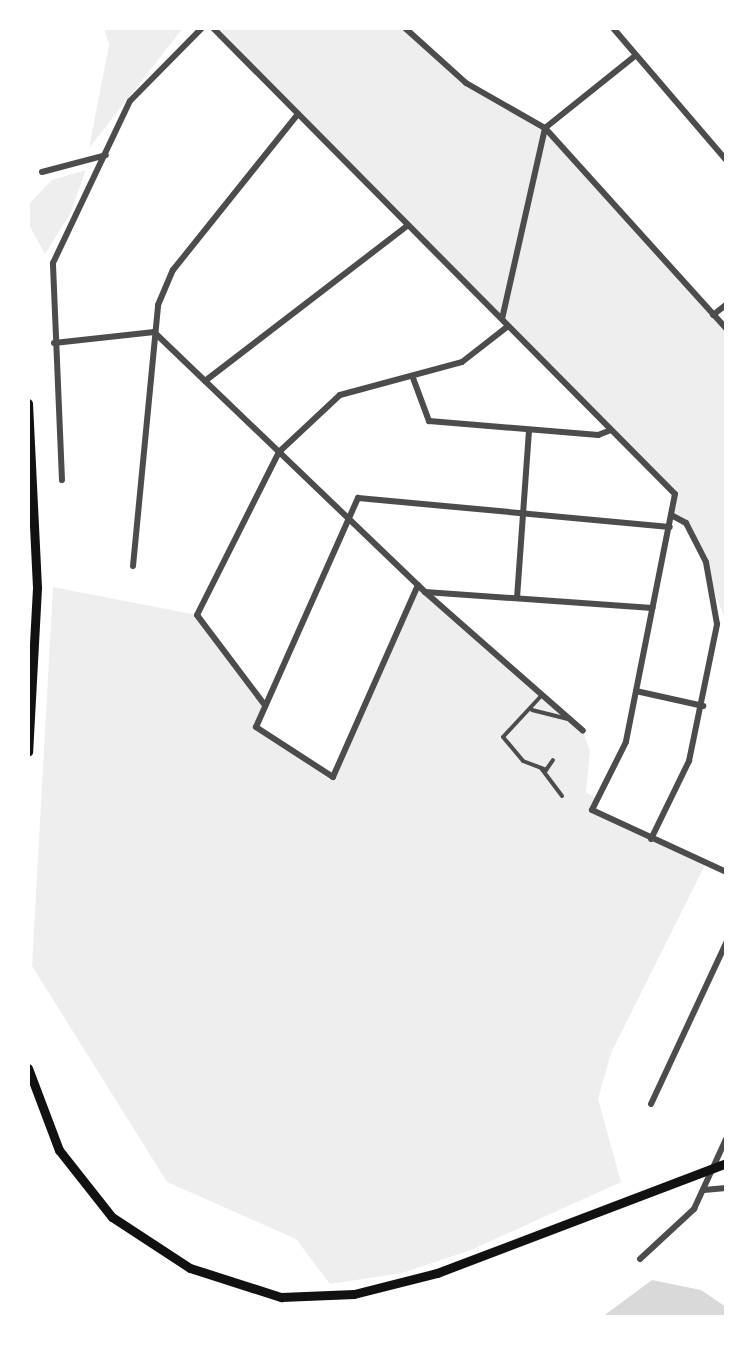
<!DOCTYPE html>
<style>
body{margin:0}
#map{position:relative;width:754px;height:1345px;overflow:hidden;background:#fff;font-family:Ubuntu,sans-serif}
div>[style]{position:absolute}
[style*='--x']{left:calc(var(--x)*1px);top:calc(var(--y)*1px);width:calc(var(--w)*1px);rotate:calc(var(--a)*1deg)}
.green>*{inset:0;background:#eee}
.water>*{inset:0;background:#d9d9d9}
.pedestrian>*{height:4px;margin:-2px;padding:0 2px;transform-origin:2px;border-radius:2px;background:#4c4c4c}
.minor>*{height:6px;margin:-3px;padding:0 3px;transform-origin:3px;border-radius:3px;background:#4c4c4c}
.primary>*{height:9px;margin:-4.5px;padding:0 4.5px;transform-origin:4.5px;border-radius:4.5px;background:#111}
span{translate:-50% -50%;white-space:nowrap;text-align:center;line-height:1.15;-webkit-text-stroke:8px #fff;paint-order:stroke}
.frame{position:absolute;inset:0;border:30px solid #fff;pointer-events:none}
</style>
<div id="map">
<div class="green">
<div style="clip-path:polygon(104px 28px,183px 28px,89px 148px,109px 45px)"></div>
<div style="clip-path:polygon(213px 28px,405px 28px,466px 83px,545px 128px,726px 328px,726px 621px,687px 524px,673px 516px,675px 494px)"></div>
<div style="clip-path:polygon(86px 170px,70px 214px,45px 254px,28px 223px,28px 205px,52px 180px)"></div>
<div style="clip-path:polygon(418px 585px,583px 731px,590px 751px,586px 792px,598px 800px,593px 809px,706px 863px,611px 1053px,598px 1099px,621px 1182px,471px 1250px,402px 1273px,330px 1284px,296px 1239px,167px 1182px,32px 966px,53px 587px,197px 615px,264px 704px,256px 727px,329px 779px)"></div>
</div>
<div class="water">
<div style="clip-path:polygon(652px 1280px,701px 1290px,726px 1307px,726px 1317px,602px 1317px)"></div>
</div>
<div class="pedestrian">
<div style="--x:542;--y:695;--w:57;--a:132.9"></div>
<div style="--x:503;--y:737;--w:31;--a:50"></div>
<div style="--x:523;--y:761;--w:25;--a:21"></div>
<div style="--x:546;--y:770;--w:12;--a:-55"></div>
<div style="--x:532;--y:710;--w:37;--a:14"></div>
<div style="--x:541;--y:768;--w:35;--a:53"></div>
</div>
<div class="minor">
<div style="--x:213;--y:28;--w:656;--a:45.25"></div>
<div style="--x:675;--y:494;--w:253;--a:101.2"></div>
<div style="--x:626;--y:742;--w:76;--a:116.6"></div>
<div style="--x:592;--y:810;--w:148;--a:24.8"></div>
<div style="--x:405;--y:28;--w:82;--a:42"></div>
<div style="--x:466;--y:83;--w:91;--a:29.7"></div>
<div style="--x:545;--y:128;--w:270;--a:47.9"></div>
<div style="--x:613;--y:28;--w:174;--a:49.4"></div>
<div style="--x:42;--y:172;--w:66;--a:-14.9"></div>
<div style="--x:713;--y:315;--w:16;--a:-38"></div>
<div style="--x:502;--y:319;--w:196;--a:-77.3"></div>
<div style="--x:545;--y:128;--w:115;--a:-38.7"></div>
<div style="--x:54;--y:343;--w:101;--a:-6.3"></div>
<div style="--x:154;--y:332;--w:376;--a:43.8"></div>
<div style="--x:425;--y:592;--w:228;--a:4"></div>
<div style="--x:413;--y:378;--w:46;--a:69.6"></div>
<div style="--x:429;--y:421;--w:170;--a:4.7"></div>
<div style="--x:598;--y:435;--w:14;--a:-21"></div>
<div style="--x:205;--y:381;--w:256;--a:-37.5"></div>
<div style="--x:62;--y:480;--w:217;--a:-92.4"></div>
<div style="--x:53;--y:263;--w:179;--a:-64.6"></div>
<div style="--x:130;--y:101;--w:103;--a:-45.4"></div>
<div style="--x:133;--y:566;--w:262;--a:-84.5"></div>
<div style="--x:158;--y:305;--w:38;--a:-67"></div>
<div style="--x:173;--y:270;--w:200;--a:-51.3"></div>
<div style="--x:418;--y:585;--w:210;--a:113.9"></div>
<div style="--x:333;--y:777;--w:92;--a:-147"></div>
<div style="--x:256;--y:727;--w:251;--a:-66"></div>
<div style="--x:358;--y:498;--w:313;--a:5.3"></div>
<div style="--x:425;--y:592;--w:210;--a:41.3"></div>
<div style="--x:517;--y:598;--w:168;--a:-85.9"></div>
<div style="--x:636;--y:691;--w:69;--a:12.6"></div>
<div style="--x:264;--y:704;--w:111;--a:-127"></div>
<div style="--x:197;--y:615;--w:182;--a:-63.3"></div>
<div style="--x:279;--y:452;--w:83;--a:-43.1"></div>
<div style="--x:340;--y:395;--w:126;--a:-15.1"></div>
<div style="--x:462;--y:362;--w:58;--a:-38"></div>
<div style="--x:651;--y:839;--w:87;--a:-64"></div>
<div style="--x:689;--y:761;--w:140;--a:-78.4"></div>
<div style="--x:717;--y:624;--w:63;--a:-100.1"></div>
<div style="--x:706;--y:562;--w:44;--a:-117.1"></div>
<div style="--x:686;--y:523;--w:15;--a:-152"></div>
<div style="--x:651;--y:1104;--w:178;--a:-65"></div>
<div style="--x:704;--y:1190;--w:22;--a:-5"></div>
<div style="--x:640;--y:1259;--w:74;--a:-42.8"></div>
<div style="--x:694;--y:1209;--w:77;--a:-65.4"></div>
</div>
<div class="primary">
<div style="--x:28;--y:403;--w:185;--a:87.2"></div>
<div style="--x:37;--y:588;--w:164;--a:93.1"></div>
<div style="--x:28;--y:1068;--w:88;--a:69.3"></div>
<div style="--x:59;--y:1150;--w:85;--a:51.7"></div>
<div style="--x:112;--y:1217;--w:93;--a:33.2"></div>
<div style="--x:190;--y:1268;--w:96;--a:17.7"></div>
<div style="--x:281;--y:1297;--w:73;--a:-2.4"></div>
<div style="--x:354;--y:1294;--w:86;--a:-14.2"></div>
<div style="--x:437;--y:1273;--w:309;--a:-20.8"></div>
</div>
<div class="frame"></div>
</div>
